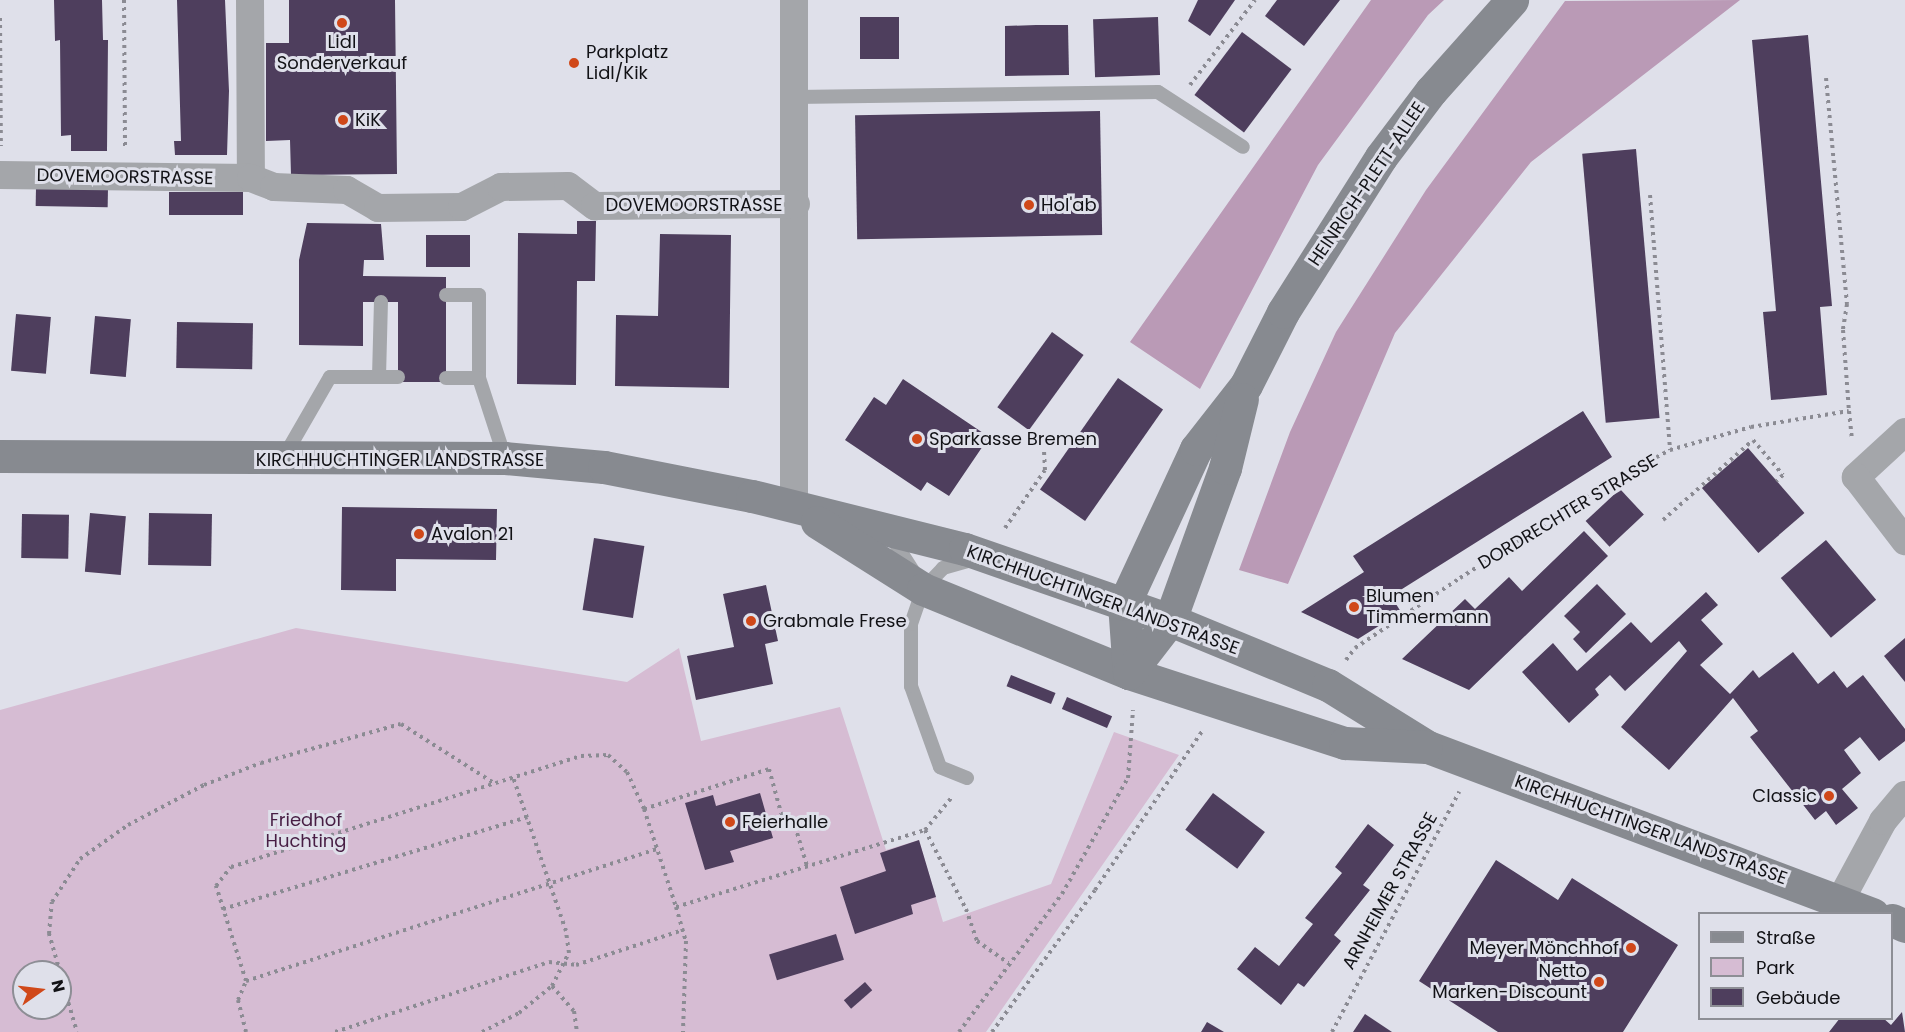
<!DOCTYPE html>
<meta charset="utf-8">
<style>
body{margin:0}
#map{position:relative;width:1905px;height:1032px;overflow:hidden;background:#dfe0ea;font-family:Poppins,sans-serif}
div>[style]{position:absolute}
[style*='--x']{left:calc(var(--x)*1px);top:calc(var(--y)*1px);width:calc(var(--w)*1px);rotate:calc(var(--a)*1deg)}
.green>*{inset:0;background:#d6bcd3}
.forest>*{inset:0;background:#ba9ab6}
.building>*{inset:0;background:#4e3e5d;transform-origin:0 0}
.path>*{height:4px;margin-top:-2px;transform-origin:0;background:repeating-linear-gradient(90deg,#8b8b93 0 3px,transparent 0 7.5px)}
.lane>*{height:14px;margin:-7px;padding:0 7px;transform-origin:7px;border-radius:7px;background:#a4a6aa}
.street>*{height:28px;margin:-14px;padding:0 14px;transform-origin:14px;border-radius:14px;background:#a4a6aa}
.secondary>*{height:33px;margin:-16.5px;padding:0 16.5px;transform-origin:16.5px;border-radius:16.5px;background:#878a90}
.dots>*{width:16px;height:16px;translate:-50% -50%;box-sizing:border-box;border:3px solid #dfe0ea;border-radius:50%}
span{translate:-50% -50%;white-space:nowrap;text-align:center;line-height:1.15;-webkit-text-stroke:6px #dfe0ea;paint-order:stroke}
.poi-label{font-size:18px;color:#121216}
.left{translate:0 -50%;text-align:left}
.right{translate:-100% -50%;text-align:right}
.street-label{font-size:18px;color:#121216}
.park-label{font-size:18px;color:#471e44}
.legend{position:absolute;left:1698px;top:912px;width:195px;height:108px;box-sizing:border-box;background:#dfe0ea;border:2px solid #8d8e95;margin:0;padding:8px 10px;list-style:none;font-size:18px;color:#121216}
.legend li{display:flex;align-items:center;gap:12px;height:30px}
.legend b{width:30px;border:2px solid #8d8e95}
.north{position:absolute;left:12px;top:960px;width:60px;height:60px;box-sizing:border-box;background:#dfe0ea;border:2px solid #8d8e95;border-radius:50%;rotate:76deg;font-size:16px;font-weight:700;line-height:24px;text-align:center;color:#121216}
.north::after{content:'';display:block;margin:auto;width:21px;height:27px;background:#d04819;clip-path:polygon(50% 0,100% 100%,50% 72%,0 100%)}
</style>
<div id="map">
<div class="green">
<div style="clip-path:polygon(evenodd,296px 628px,627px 682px,679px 648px,701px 741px,840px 707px,886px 850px,919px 840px,943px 922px,1051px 884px,1114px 732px,1179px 755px,986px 1032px,0 1032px,0 710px,296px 628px,24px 972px,60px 972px,60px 1008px,24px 1008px,24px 972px)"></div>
</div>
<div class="forest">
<div style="clip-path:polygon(1371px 0,1444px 0,1428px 15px,1318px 165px,1200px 389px,1130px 342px)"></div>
<div style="clip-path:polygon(1740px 0,1531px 162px,1395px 333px,1288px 584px,1239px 570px,1290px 432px,1336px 332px,1426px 190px,1565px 1px)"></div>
</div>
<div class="building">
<div style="clip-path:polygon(54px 0,102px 0,103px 40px,108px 40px,107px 151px,71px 151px,71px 135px,61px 136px,60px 40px,55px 41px)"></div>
<div style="clip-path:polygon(177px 0,225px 0,229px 91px,227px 155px,175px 155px,174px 141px,181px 141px)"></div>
<div style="clip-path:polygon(289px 0,395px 0,397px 174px,291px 175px,290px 140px,266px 141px,266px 43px,289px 43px)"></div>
<div style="clip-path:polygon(1198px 0,1235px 0,1210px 36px,1188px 21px)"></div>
<div style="clip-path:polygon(1277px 0,1340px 0,1304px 46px,1265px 16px)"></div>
<div style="left:899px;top:17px;width:42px;height:39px;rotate:90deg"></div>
<div style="left:1158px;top:17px;width:58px;height:65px;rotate:88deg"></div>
<div style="clip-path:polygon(1036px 25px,1068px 25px,1069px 75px,1005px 76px,1005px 26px)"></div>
<div style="left:1242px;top:32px;width:62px;height:79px;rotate:37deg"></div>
<div style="clip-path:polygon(1808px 35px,1832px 306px,1820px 307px,1827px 395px,1771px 400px,1763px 312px,1776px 311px,1752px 40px)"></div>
<div style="left:1100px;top:111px;width:124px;height:245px;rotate:89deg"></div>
<div style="left:1636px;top:149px;width:270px;height:54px;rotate:85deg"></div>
<div style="left:36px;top:187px;width:72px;height:19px;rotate:1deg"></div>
<div style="left:169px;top:192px;width:74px;height:23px"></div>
<div style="clip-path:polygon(577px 221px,596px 221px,595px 281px,577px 281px,576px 385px,517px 384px,518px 233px,577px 234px)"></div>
<div style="clip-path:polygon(307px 223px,381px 224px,384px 260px,364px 260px,363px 276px,446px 277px,446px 382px,398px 382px,398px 302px,363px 302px,363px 346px,299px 345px,299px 260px)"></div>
<div style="clip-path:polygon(660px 234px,731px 235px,729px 388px,615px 386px,616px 315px,658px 316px)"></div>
<div style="left:426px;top:235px;width:44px;height:32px"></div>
<div style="left:16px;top:314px;width:35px;height:57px;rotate:5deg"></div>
<div style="left:95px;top:316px;width:36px;height:58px;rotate:5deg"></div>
<div style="left:177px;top:322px;width:76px;height:46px;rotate:1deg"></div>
<div style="left:1052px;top:332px;width:39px;height:93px;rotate:36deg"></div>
<div style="left:1118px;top:378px;width:55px;height:136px;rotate:35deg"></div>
<div style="clip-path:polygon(903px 379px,989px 437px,949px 496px,927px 482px,921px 491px,845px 440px,874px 397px,886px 405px)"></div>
<div style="clip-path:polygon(1583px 411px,1612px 457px,1391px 596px,1401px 612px,1358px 639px,1301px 612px,1364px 572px,1353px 556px)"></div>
<div style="left:1748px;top:448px;width:86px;height:61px;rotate:49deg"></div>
<div style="left:1620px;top:489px;width:35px;height:47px;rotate:47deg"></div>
<div style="clip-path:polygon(342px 507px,497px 509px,496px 560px,396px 559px,396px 591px,341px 590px)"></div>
<div style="left:90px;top:513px;width:36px;height:59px;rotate:5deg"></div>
<div style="left:149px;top:513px;width:63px;height:52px;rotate:1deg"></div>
<div style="left:22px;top:514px;width:47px;height:44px;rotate:1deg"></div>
<div style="clip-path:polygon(1584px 531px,1608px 556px,1469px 690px,1402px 659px,1465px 599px,1475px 609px,1509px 577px,1522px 591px)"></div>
<div style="left:594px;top:538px;width:51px;height:73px;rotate:9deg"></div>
<div style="left:1826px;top:540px;width:78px;height:59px;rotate:50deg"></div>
<div style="clip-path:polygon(1597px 584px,1626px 614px,1586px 653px,1573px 639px,1580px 632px,1564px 616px)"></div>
<div style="clip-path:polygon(766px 585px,778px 641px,765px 644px,773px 684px,696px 700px,687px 656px,734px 647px,723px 594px)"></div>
<div style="clip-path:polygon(1706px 592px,1718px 605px,1701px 620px,1723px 644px,1700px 665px,1730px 694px,1753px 670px,1759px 678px,1793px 652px,1818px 684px,1834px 671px,1847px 688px,1863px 675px,1905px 729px,1905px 741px,1879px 761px,1860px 737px,1844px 750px,1861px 773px,1842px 789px,1858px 808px,1836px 825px,1826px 811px,1815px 820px,1750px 737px,1758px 731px,1733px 698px,1669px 770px,1621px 727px,1687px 651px,1679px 641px,1625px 691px,1610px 675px,1595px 689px,1599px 695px,1569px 723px,1522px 672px,1553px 643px,1577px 671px,1631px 622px,1651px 643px)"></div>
<div style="clip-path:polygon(1905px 638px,1905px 682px,1884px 656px)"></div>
<div style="left:1011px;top:675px;width:48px;height:12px;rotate:22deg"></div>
<div style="left:1067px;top:697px;width:49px;height:13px;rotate:23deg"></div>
<div style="clip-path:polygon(760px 793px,773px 838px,730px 851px,734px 862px,705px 870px,685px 803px,713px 795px,716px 806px)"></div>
<div style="left:1213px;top:793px;width:65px;height:46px;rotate:37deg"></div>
<div style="clip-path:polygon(1368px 824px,1394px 845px,1363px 885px,1370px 890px,1334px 935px,1341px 941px,1304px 987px,1298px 983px,1281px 1005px,1237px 969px,1255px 947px,1279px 966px,1313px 924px,1305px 918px,1342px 873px,1335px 867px)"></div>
<div style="clip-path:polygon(919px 840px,936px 897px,911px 905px,913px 914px,855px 934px,840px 887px,886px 871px,880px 853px)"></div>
<div style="clip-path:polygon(1496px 860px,1558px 900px,1572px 878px,1678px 945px,1623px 1032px,1498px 1032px,1419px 981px)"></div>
<div style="left:836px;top:934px;width:27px;height:70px;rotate:73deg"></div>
<div style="left:865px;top:982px;width:11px;height:28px;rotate:49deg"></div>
<div style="clip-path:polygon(1902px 1012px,1905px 1032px,1829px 1032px,1840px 1018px,1883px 1018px,1891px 1025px)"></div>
<div style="clip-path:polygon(1365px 1014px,1392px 1032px,1353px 1032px)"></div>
<div style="clip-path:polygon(1207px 1022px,1224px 1032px,1201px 1032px)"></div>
</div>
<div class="path">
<div style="--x:124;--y:0;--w:146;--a:89.6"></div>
<div style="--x:0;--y:18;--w:128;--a:89.6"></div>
<div style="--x:1826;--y:78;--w:227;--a:84.7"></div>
<div style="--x:1847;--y:304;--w:26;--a:99"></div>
<div style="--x:1843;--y:330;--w:81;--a:85.8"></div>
<div style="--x:1190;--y:85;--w:107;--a:-52.6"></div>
<div style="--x:1650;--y:195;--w:256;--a:85.5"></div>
<div style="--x:1663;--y:520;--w:120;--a:-41.6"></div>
<div style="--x:1753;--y:440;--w:46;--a:49.4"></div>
<div style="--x:1783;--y:475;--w:9;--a:139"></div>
<div style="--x:1005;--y:528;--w:70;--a:-55.4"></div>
<div style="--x:1045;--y:470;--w:21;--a:-93"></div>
<div style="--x:1346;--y:660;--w:15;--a:-53"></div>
<div style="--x:1355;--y:648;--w:126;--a:-33.7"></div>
<div style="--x:1460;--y:578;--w:178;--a:-32.6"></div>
<div style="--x:1610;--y:482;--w:68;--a:-28.1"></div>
<div style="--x:1670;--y:450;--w:84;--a:-15.9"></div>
<div style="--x:1751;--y:427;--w:99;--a:-9.3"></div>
<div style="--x:1849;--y:411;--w:28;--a:84"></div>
<div style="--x:644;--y:809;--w:131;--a:-17.7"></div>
<div style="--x:769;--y:769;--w:46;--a:74.7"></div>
<div style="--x:781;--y:813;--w:19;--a:43"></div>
<div style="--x:795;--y:826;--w:42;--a:73.3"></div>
<div style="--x:925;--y:830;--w:89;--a:62.6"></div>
<div style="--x:966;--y:909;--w:34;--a:71"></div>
<div style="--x:977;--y:941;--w:38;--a:35"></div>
<div style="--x:676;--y:907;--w:35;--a:74"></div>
<div style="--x:686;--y:941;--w:91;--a:91.9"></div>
<div style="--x:223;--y:909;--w:318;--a:-16.8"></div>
<div style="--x:60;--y:972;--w:40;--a:-106"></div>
<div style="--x:49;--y:934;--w:32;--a:-85"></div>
<div style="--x:52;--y:902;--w:51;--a:-56.9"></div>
<div style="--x:80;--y:859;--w:59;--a:-35.3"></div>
<div style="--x:128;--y:825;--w:86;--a:-27.8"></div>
<div style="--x:204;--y:785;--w:61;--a:-21.1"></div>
<div style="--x:261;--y:763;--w:145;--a:-15.6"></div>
<div style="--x:401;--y:724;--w:110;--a:32.4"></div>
<div style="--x:60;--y:974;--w:60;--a:73.7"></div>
<div style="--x:246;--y:981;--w:433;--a:-17.8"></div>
<div style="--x:552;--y:986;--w:33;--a:49"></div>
<div style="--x:574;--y:1011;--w:21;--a:82"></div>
<div style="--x:246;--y:1032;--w:33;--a:-104"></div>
<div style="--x:238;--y:1000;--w:21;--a:-67"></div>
<div style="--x:246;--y:981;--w:100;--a:-107.5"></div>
<div style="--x:216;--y:886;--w:24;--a:-52"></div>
<div style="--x:231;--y:867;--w:367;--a:-17.6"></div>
<div style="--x:581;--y:756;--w:27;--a:-2"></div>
<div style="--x:608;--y:755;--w:25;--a:42"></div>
<div style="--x:627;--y:772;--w:41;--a:65.3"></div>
<div style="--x:644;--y:809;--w:103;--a:71.9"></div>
<div style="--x:676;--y:907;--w:261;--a:-17.2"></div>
<div style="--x:925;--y:830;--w:43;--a:-50.7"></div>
<div style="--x:335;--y:1032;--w:225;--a:-18.1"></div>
<div style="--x:549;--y:962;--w:27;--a:6"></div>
<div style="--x:576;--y:965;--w:113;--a:-18.1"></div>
<div style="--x:482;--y:1032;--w:42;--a:-27.2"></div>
<div style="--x:519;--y:1013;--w:43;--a:-39.3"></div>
<div style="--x:552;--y:986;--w:37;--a:-63"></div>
<div style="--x:569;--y:953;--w:22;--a:-98"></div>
<div style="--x:566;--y:931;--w:163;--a:-109"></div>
<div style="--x:959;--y:1032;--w:172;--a:-53.3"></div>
<div style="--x:1062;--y:894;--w:133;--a:-60.4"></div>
<div style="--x:1128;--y:778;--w:68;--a:-85.8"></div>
<div style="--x:992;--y:1032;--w:175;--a:-54"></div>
<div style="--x:1095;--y:890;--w:193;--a:-56"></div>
<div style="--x:1332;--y:1032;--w:272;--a:-62.1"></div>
</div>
<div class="lane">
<div style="--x:795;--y:97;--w:363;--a:-0.8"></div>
<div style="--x:1158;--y:92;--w:101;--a:32.9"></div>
<div style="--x:446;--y:295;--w:33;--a:0"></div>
<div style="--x:479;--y:295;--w:83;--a:90"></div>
<div style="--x:479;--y:378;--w:84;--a:72"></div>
<div style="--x:379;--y:377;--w:75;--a:-88.5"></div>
<div style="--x:446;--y:378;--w:33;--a:0"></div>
<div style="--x:285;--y:455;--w:90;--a:-60"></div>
<div style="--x:330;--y:377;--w:68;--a:0"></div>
<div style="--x:890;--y:535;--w:46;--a:57.3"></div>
<div style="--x:967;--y:778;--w:29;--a:-158"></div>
<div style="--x:940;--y:767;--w:86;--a:-109.7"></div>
<div style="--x:911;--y:686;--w:62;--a:-90"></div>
<div style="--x:911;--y:624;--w:37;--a:-71"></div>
<div style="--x:923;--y:589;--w:29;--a:-46"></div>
<div style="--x:943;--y:568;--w:33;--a:-16"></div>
</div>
<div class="street">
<div style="--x:250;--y:0;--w:178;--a:89.7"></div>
<div style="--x:794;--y:0;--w:508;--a:90"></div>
<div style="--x:0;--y:175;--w:251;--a:0.7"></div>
<div style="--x:251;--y:178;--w:25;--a:21"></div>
<div style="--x:274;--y:187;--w:73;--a:2.4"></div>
<div style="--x:347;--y:190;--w:36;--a:30"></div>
<div style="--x:378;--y:208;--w:84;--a:-0.7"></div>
<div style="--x:462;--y:207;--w:44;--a:-27.1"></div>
<div style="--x:501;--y:187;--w:67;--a:-0.9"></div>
<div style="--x:568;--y:186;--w:34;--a:37"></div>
<div style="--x:595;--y:206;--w:201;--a:-0.6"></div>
<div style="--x:1905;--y:432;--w:67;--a:137.4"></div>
<div style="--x:1856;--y:477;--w:81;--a:52.6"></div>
<div style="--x:1840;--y:901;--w:91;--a:-61.7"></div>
<div style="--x:1883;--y:821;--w:34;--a:-50"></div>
</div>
<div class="secondary">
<div style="--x:0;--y:456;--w:505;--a:0.23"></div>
<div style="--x:505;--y:458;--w:99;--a:5.2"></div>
<div style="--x:604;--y:467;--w:151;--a:11.1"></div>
<div style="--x:752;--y:496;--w:219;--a:14"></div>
<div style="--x:965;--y:549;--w:217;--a:19.1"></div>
<div style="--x:1170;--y:620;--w:171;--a:22.4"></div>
<div style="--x:1328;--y:685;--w:118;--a:31.8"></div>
<div style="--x:1428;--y:747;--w:475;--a:20.6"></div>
<div style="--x:817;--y:522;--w:125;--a:32.3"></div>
<div style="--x:923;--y:589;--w:222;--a:22.2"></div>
<div style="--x:1129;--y:673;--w:227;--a:18"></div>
<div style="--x:1345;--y:743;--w:81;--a:2.8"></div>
<div style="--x:1129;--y:673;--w:69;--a:-94.1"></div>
<div style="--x:1124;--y:604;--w:171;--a:-65.1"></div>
<div style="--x:1196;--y:449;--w:81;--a:-52"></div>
<div style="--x:1246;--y:385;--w:82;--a:-63.1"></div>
<div style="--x:1283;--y:312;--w:183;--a:-57.7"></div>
<div style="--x:1381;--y:157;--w:83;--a:-52.9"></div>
<div style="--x:1431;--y:91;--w:122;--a:-48.3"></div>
<div style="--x:1129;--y:673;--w:67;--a:-52.3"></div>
<div style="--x:1170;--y:620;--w:162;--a:-70.1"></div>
<div style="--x:1225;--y:468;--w:71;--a:-76.2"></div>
<div style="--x:1892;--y:920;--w:14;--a:25"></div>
</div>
<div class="dots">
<div style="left:342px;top:23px;background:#d04819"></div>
<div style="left:574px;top:63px;background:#d04819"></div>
<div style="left:343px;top:120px;background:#d04819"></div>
<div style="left:1029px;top:205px;background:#d04819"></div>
<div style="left:917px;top:439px;background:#d04819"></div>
<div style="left:419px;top:534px;background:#d04819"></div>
<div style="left:1354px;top:607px;background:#d04819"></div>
<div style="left:751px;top:621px;background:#d04819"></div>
<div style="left:1829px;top:796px;background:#d04819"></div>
<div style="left:730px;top:822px;background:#d04819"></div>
<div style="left:1631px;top:948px;background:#d04819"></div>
<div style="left:1599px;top:982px;background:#d04819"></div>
</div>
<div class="poi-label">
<span style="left:342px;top:53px">Lidl<br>Sonderverkauf</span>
<span class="left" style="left:586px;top:63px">Parkplatz<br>Lidl/Kik</span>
<span class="left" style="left:355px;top:120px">KiK</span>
<span class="left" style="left:1041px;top:205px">Hol'ab</span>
<span class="left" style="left:929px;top:439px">Sparkasse Bremen</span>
<span class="left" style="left:431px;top:534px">Avalon 21</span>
<span class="left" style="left:1366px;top:607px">Blumen<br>Timmermann</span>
<span class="left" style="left:763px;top:621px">Grabmale Frese</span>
<span class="right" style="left:1817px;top:796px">Classic</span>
<span class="left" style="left:742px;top:822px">Feierhalle</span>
<span class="right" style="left:1619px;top:948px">Meyer Mönchhof</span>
<span class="right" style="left:1587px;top:982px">Netto<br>Marken-Discount</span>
</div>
<div class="street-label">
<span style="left:125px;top:177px;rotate:1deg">DOVEMOORSTRASSE</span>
<span style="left:1367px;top:184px;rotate:-56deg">HEINRICH-PLETT-ALLEE</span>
<span style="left:694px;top:205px">DOVEMOORSTRASSE</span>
<span style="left:400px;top:460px">KIRCHHUCHTINGER LANDSTRASSE</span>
<span style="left:1568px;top:512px;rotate:-31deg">DORDRECHTER STRASSE</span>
<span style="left:1103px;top:600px;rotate:20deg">KIRCHHUCHTINGER LANDSTRASSE</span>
<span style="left:1651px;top:830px;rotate:20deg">KIRCHHUCHTINGER LANDSTRASSE</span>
<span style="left:1390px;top:891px;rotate:-61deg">ARNHEIMER STRASSE</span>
</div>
<div class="park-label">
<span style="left:306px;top:831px">Friedhof<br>Huchting</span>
</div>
<ul class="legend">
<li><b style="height:8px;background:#878a90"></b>Straße</li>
<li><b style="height:16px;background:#d6bcd3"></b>Park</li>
<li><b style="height:16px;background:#4e3e5d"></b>Gebäude</li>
</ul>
<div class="north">N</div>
</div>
